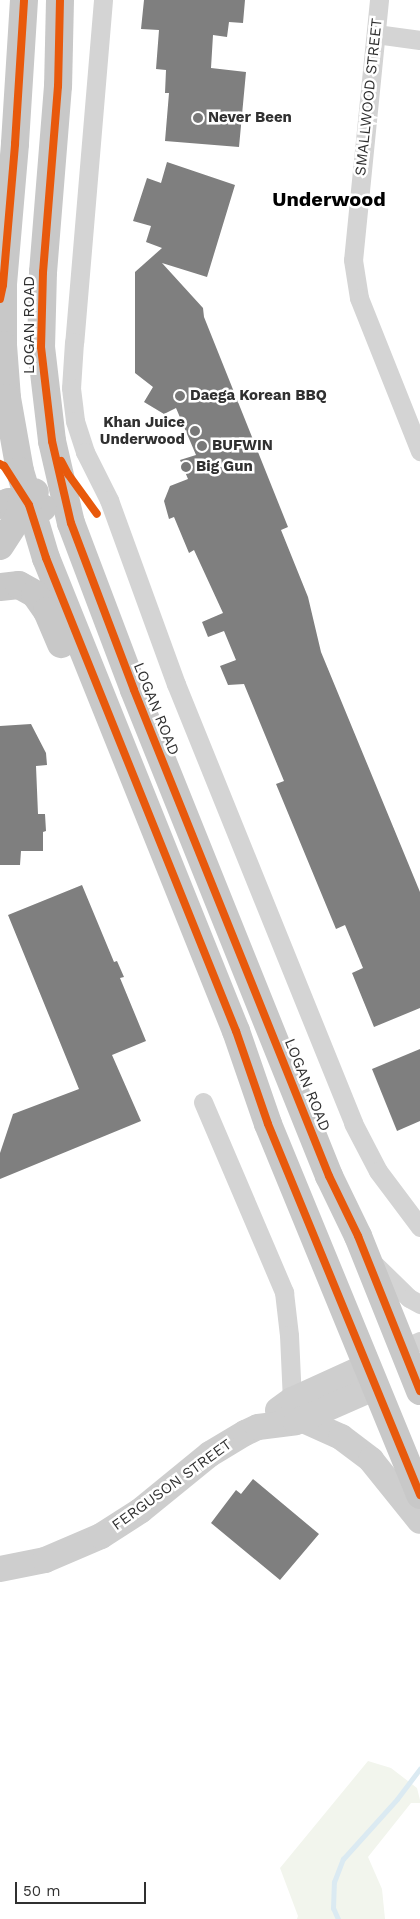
<!DOCTYPE html>
<style>
body{margin:0}
#map{position:relative;width:420px;height:1919px;overflow:hidden;background:#fff;font-family:"Work Sans",sans-serif}
div>[style]{position:absolute}
[style*='--x']{left:calc(var(--x)*1px);top:calc(var(--y)*1px);width:calc(var(--w)*1px);rotate:calc(var(--a)*1deg)}
.green>*{inset:0;background:#f2f5ed}
.stream>*{height:5px;margin:-2.5px;padding:0 2.5px;transform-origin:2.5px;border-radius:2.5px;background:#dbeaf2}
.building>*{inset:0;background:#7f7f7f}
.street>*{height:19px;margin:-9.5px;padding:0 9.5px;transform-origin:9.5px;border-radius:9.5px;background:#d4d4d4}
.secondary>*{height:26px;margin:-13px;padding:0 13px;transform-origin:13px;border-radius:13px;background:#cecece}
.primary>*{height:28px;margin:-14px;padding:0 14px;transform-origin:14px;border-radius:14px;background:#c8c8c8}
.cycleway>*{height:8px;margin:-4px;padding:0 4px;transform-origin:4px;border-radius:4px;background:#e8590c}
.dots>*{width:14px;height:14px;translate:-50% -50%;box-sizing:border-box;border:2px solid #fff;border-radius:50%}
span{translate:-50% -50%;white-space:nowrap;text-align:center;line-height:1.15;-webkit-text-stroke:5px #fff;paint-order:stroke}
.street-label{font-size:15px;color:#303030}
.poi-label{font-size:15px;color:#303030;font-weight:700}
.left{translate:0 -50%;text-align:left}
.right{translate:-100% -50%;text-align:right}
.district-label{font-size:20px;color:#000;font-weight:700}
.scale{position:absolute;left:15px;top:1882px;width:131px;height:22px;box-sizing:border-box;border:2px solid #303030;border-top:0;padding-left:6px;font-size:15px;line-height:18px;white-space:nowrap;color:#303030;-webkit-text-stroke:4px #fff;paint-order:stroke}
</style>
<div id="map">
<div class="green">
<div style="clip-path:polygon(368px 1761px,391px 1768px,417px 1788px,420px 1800px,420px 1803px,411px 1803px,368px 1857px,382px 1889px,385px 1919px,297px 1919px,298px 1916px,280px 1868px)"></div>
</div>
<div class="stream">
<div style="--x:338;--y:1919;--w:12;--a:-114"></div>
<div style="--x:333;--y:1908;--w:26;--a:-88"></div>
<div style="--x:334;--y:1882;--w:25;--a:-69"></div>
<div style="--x:343;--y:1859;--w:81;--a:-48"></div>
<div style="--x:397;--y:1799;--w:38;--a:-53"></div>
</div>
<div class="building">
<div style="clip-path:polygon(144px 0,245px 0,243px 23px,229px 22px,227px 37px,213px 35px,211px 68px,246px 72px,239px 147px,165px 141px,169px 93px,165px 93px,166px 70px,156px 69px,159px 30px,141px 29px)"></div>
<div style="clip-path:polygon(167px 162px,235px 185px,207px 277px,162px 263px,203px 308px,204px 317px,288px 527px,281px 530px,308px 597px,321px 652px,420px 892px,420px 1008px,374px 1027px,352px 973px,363px 968px,345px 925px,336px 929px,276px 784px,284px 781px,244px 684px,228px 685px,220px 666px,236px 660px,224px 631px,208px 637px,202px 622px,223px 613px,194px 550px,189px 553px,174px 517px,169px 519px,164px 501px,170px 486px,188px 479px,180px 460px,196px 455px,176px 408px,164px 414px,144px 402px,153px 387px,135px 373px,135px 272px,162px 248px,146px 242px,151px 226px,133px 221px,147px 178px,161px 183px)"></div>
<div style="clip-path:polygon(31px 724px,46px 753px,47px 765px,36px 766px,38px 814px,45px 814px,46px 831px,43px 832px,43px 851px,21px 851px,20px 865px,0 865px,0 726px)"></div>
<div style="clip-path:polygon(82px 885px,114px 962px,117px 961px,124px 977px,120px 978px,146px 1041px,112px 1055px,141px 1121px,0 1179px,0 1153px,13px 1114px,79px 1089px,8px 915px)"></div>
<div style="clip-path:polygon(420px 1049px,420px 1121px,397px 1131px,372px 1069px)"></div>
<div style="clip-path:polygon(253px 1479px,319px 1534px,280px 1580px,211px 1523px,236px 1490px,241px 1494px)"></div>
</div>
<div class="street">
<div style="--x:103;--y:0;--w:343;--a:94.8"></div>
<div style="--x:74;--y:342;--w:46;--a:93.7"></div>
<div style="--x:71;--y:388;--w:33;--a:83"></div>
<div style="--x:75;--y:421;--w:33;--a:72"></div>
<div style="--x:85;--y:452;--w:54;--a:63.4"></div>
<div style="--x:109;--y:500;--w:196;--a:70"></div>
<div style="--x:176;--y:684;--w:473;--a:68"></div>
<div style="--x:353;--y:1123;--w:54;--a:62.5"></div>
<div style="--x:378;--y:1171;--w:70;--a:53.1"></div>
<div style="--x:379;--y:0;--w:261;--a:95.7"></div>
<div style="--x:353;--y:260;--w:38;--a:81"></div>
<div style="--x:359;--y:298;--w:165;--a:68.3"></div>
<div style="--x:376;--y:34;--w:44;--a:7.8"></div>
<div style="--x:203;--y:1102;--w:207;--a:66.9"></div>
<div style="--x:284;--y:1292;--w:43;--a:83.4"></div>
<div style="--x:289;--y:1335;--w:65;--a:87.4"></div>
<div style="--x:371;--y:1261;--w:53;--a:44.2"></div>
<div style="--x:409;--y:1298;--w:13;--a:29"></div>
<div style="--x:404;--y:1348;--w:17;--a:-24"></div>
</div>
<div class="secondary">
<div style="--x:292;--y:1400;--w:23;--a:61"></div>
<div style="--x:303;--y:1420;--w:42;--a:24.1"></div>
<div style="--x:341;--y:1437;--w:38;--a:37"></div>
<div style="--x:371;--y:1460;--w:78;--a:51.2"></div>
<div style="--x:278;--y:1410;--w:17;--a:-36"></div>
<div style="--x:292;--y:1400;--w:82;--a:-24.4"></div>
<div style="--x:0;--y:1569;--w:46;--a:-11.3"></div>
<div style="--x:45;--y:1560;--w:61;--a:-23.2"></div>
<div style="--x:101;--y:1536;--w:46;--a:-32.7"></div>
<div style="--x:140;--y:1511;--w:90;--a:-39.2"></div>
<div style="--x:210;--y:1454;--w:41;--a:-31"></div>
<div style="--x:245;--y:1433;--w:14;--a:-25"></div>
<div style="--x:258;--y:1427;--w:38;--a:-7"></div>
<div style="--x:296;--y:1422;--w:87;--a:-23.6"></div>
</div>
<div class="primary">
<div style="--x:24;--y:0;--w:144;--a:93.6"></div>
<div style="--x:15;--y:144;--w:142;--a:94.9"></div>
<div style="--x:3;--y:285;--w:60;--a:90"></div>
<div style="--x:3;--y:345;--w:53;--a:85.7"></div>
<div style="--x:7;--y:398;--w:74;--a:79.9"></div>
<div style="--x:20;--y:471;--w:91;--a:73.4"></div>
<div style="--x:46;--y:558;--w:510;--a:68.12"></div>
<div style="--x:236;--y:1031;--w:98;--a:71"></div>
<div style="--x:268;--y:1124;--w:401;--a:67.7"></div>
<div style="--x:60;--y:0;--w:86;--a:91.3"></div>
<div style="--x:58;--y:86;--w:187;--a:94.6"></div>
<div style="--x:43;--y:272;--w:75;--a:91.5"></div>
<div style="--x:41;--y:347;--w:95;--a:83.3"></div>
<div style="--x:52;--y:441;--w:84;--a:77"></div>
<div style="--x:71;--y:523;--w:178;--a:69.3"></div>
<div style="--x:134;--y:690;--w:524;--a:68.14"></div>
<div style="--x:329;--y:1176;--w:67;--a:64.2"></div>
<div style="--x:358;--y:1236;--w:167;--a:68.2"></div>
<div style="--x:0;--y:505;--w:9;--a:-18"></div>
<div style="--x:9;--y:502;--w:12;--a:5"></div>
<div style="--x:21;--y:503;--w:22;--a:13"></div>
<div style="--x:0;--y:546;--w:64;--a:-57.1"></div>
<div style="--x:0;--y:587;--w:19;--a:-6"></div>
<div style="--x:19;--y:585;--w:18;--a:29"></div>
<div style="--x:35;--y:594;--w:21;--a:55"></div>
<div style="--x:47;--y:611;--w:36;--a:67"></div>
</div>
<div class="cycleway">
<div style="--x:60;--y:0;--w:86;--a:91.3"></div>
<div style="--x:58;--y:86;--w:187;--a:94.6"></div>
<div style="--x:43;--y:272;--w:75;--a:91.5"></div>
<div style="--x:41;--y:347;--w:95;--a:83.3"></div>
<div style="--x:52;--y:441;--w:84;--a:77"></div>
<div style="--x:71;--y:523;--w:178;--a:69.3"></div>
<div style="--x:134;--y:690;--w:524;--a:68.14"></div>
<div style="--x:329;--y:1176;--w:67;--a:64.2"></div>
<div style="--x:358;--y:1236;--w:167;--a:68.2"></div>
<div style="--x:0;--y:299;--w:14;--a:-78"></div>
<div style="--x:3;--y:285;--w:142;--a:-85.1"></div>
<div style="--x:15;--y:144;--w:144;--a:-86.4"></div>
<div style="--x:61;--y:461;--w:15;--a:62"></div>
<div style="--x:68;--y:474;--w:49;--a:54.1"></div>
<div style="--x:0;--y:464;--w:4;--a:27"></div>
<div style="--x:4;--y:466;--w:46;--a:57.3"></div>
<div style="--x:29;--y:505;--w:56;--a:72.2"></div>
<div style="--x:46;--y:558;--w:510;--a:68.12"></div>
<div style="--x:236;--y:1031;--w:98;--a:71"></div>
<div style="--x:268;--y:1124;--w:401;--a:67.7"></div>
</div>
<div class="dots">
<div style="left:198px;top:118px;background:#787878"></div>
<div style="left:180px;top:396px;background:#787878"></div>
<div style="left:195px;top:431px;background:#787878"></div>
<div style="left:202px;top:446px;background:#787878"></div>
<div style="left:186px;top:467px;background:#787878"></div>
</div>
<div class="street-label">
<span style="left:369px;top:97px;rotate:-84deg">SMALLWOOD STREET</span>
<span style="left:30px;top:325px;rotate:-90deg">LOGAN ROAD</span>
<span style="left:156px;top:709px;rotate:68deg">LOGAN ROAD</span>
<span style="left:307px;top:1085px;rotate:68deg">LOGAN ROAD</span>
<span style="left:172px;top:1485px;rotate:-36deg">FERGUSON STREET</span>
</div>
<div class="poi-label">
<span class="left" style="left:208px;top:118px">Never Been</span>
<span class="left" style="left:190px;top:396px">Daega Korean BBQ</span>
<span class="right" style="left:185px;top:431px">Khan Juice<br>Underwood</span>
<span class="left" style="left:212px;top:446px">BUFWIN</span>
<span class="left" style="left:196px;top:467px">Big Gun</span>
</div>
<div class="district-label">
<span style="left:329px;top:199px">Underwood</span>
</div>
<div class="scale">50 m</div>
</div>
